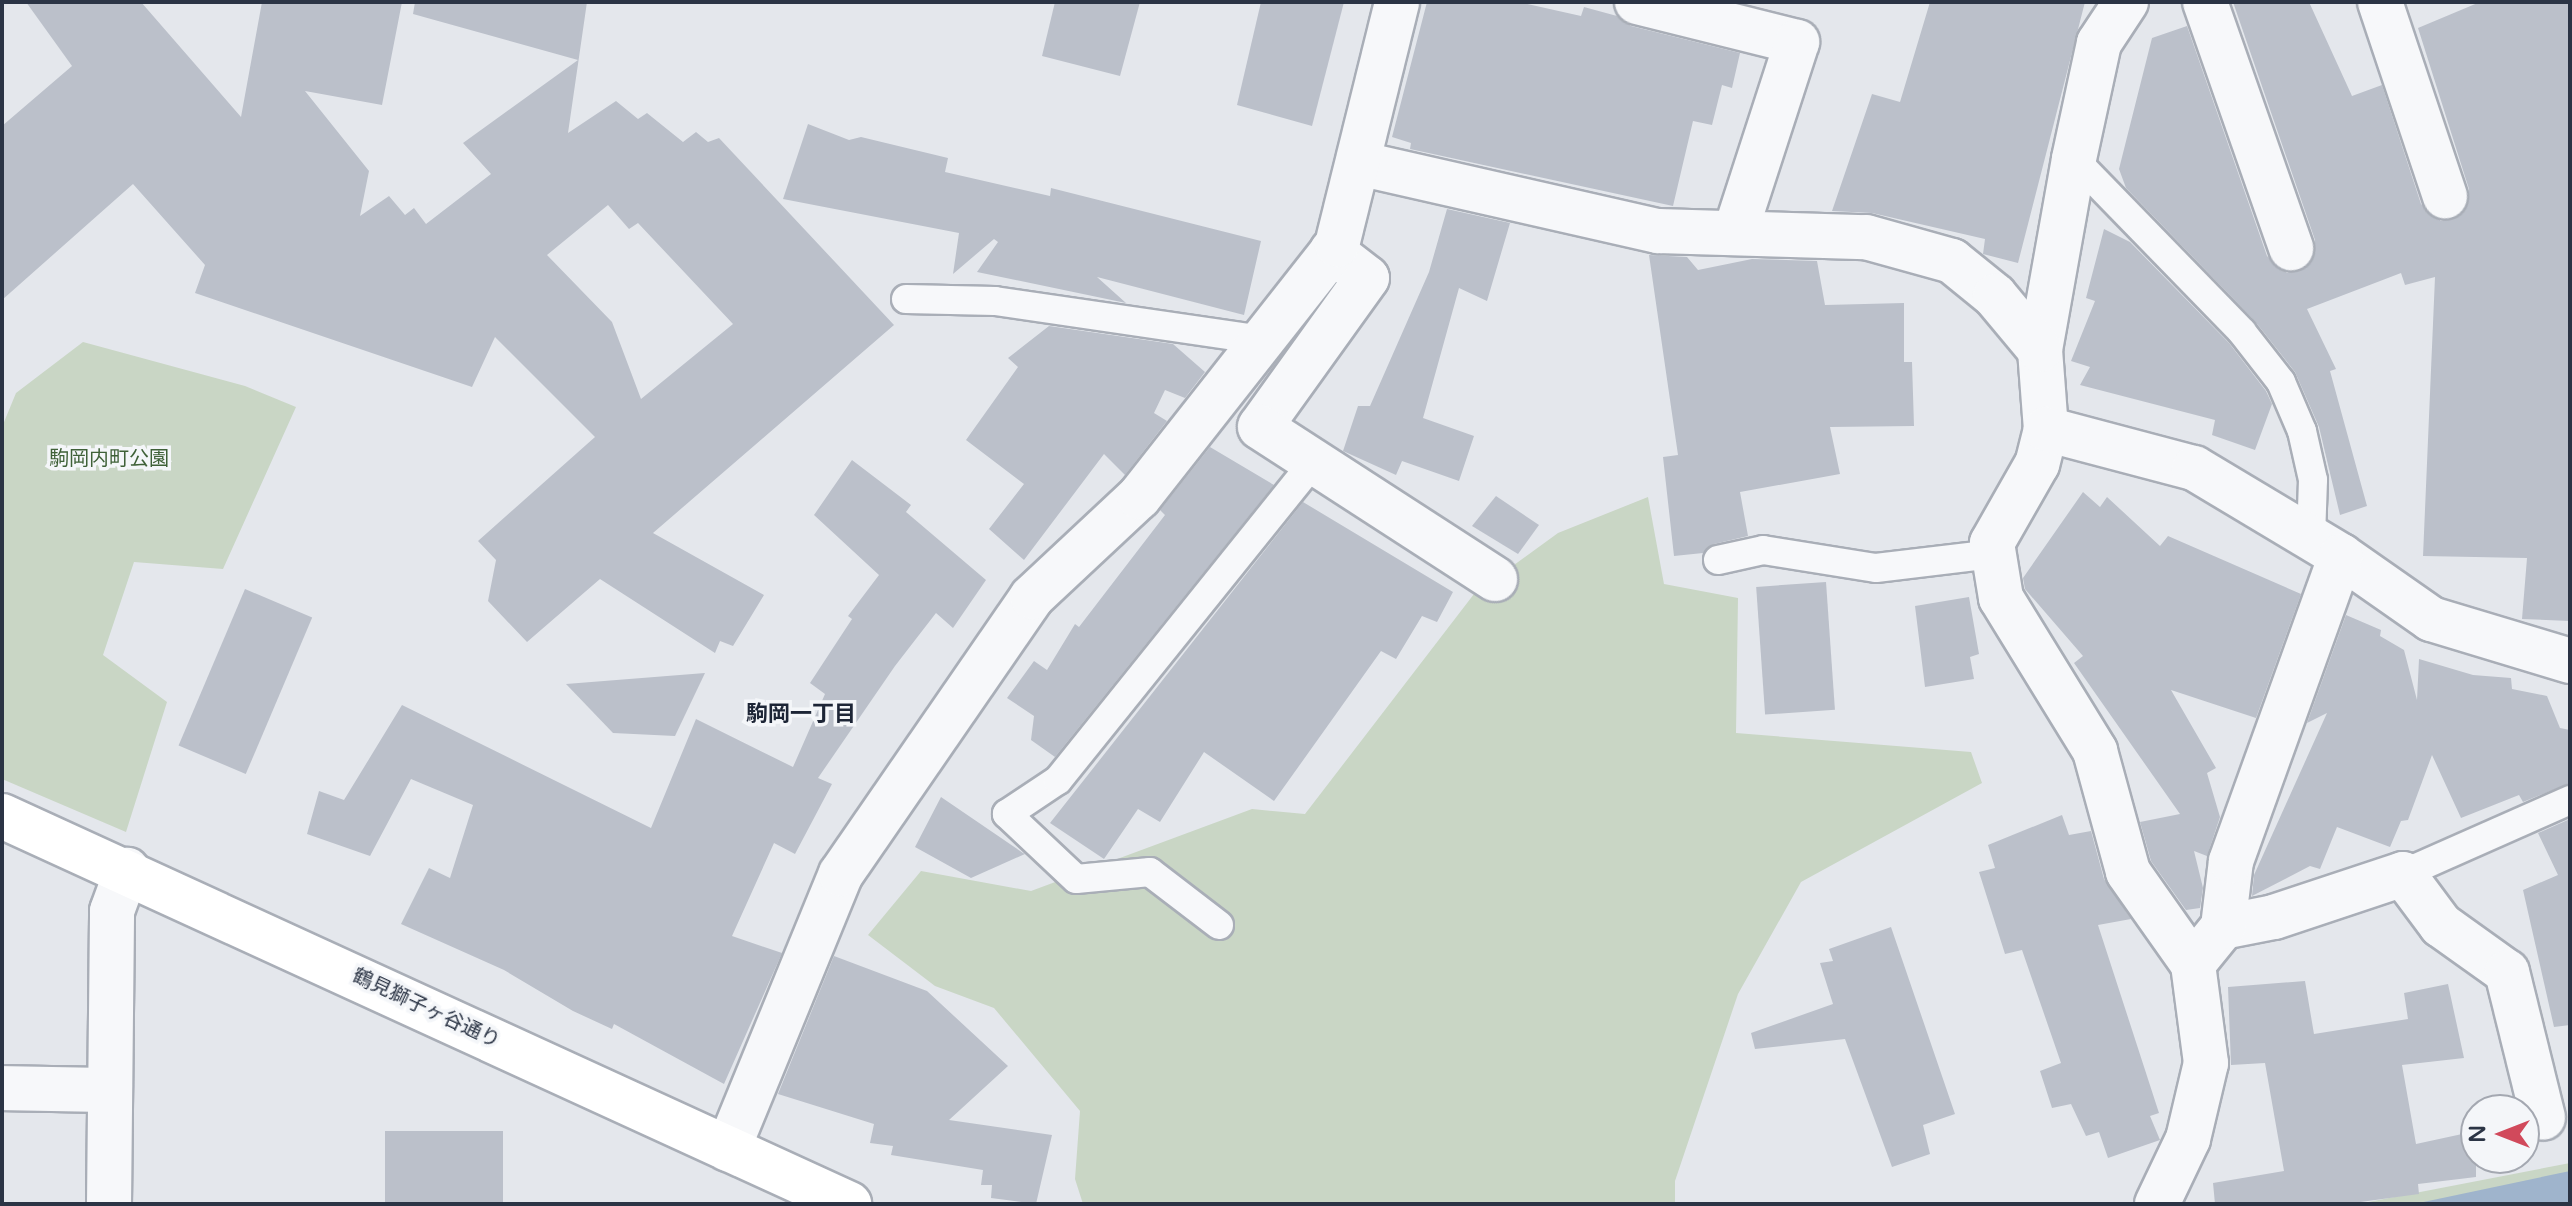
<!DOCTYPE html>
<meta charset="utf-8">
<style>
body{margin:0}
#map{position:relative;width:2572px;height:1206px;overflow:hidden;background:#e4e7ec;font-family:"Varela Round","Noto Sans JP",sans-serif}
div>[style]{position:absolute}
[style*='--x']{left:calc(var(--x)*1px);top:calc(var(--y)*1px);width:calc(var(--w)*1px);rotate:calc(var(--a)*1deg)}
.green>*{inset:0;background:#c9d6c5}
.water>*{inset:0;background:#9fb4cc}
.building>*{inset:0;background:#bbc0ca;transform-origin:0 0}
.roads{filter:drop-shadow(2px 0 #a9aeb7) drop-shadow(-2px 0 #a9aeb7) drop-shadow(0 2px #a9aeb7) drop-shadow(0 -2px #a9aeb7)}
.lane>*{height:28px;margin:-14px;padding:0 14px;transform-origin:14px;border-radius:14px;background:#f7f8fa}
.street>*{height:44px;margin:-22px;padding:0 22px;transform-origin:22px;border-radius:22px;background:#f7f8fa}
.secondary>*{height:44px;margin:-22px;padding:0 22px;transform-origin:22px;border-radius:22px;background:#fff}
span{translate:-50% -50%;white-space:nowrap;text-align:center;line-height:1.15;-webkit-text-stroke:7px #f4f6f9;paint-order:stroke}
.park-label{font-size:20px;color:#3f6138}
.street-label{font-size:20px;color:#2b3445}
.neighbourhood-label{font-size:22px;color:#1d2536;font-weight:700}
.frame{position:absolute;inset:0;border:4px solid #2b3445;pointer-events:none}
.north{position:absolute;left:2460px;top:1094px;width:80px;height:80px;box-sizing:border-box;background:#f4f6f9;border:2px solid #a4a8b1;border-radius:50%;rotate:270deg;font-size:22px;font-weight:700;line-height:32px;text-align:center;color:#2b3445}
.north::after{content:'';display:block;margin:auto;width:28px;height:36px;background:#d1495b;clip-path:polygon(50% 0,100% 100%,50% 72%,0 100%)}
</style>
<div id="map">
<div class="green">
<div style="clip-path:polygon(83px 342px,245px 386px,296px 407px,223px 569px,134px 562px,103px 655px,167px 702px,126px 832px,2px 779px,2px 427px,16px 393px)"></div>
<div style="clip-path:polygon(1648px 497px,1664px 584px,1738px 598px,1736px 733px,1971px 752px,1982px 783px,1801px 882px,1738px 994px,1675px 1181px,1675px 1204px,1083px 1204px,1075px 1179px,1080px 1111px,994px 1008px,935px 986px,868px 935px,921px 871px,1031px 891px,1252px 809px,1305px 814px,1474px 594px,1558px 533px)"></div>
<div style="clip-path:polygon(2570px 1163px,2570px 1204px,2358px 1204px)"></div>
</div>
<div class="water">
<div style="clip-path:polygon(2570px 1171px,2570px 1204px,2414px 1204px)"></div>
</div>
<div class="building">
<div style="clip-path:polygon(evenodd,26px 2px,141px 2px,241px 117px,262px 2px,402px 2px,382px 105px,305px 91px,369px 171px,360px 216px,389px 196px,405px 215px,414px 208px,426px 224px,491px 174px,463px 143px,578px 60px,413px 14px,415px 2px,587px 2px,568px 133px,616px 101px,638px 119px,647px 113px,683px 142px,696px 132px,708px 142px,719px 138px,894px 325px,653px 533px,764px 595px,733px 646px,720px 641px,715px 653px,600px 579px,527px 642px,488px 601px,496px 560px,478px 541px,595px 437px,495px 337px,472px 387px,195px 293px,205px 265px,133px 184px,2px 300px,2px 126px,72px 66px,26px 2px,608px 205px,629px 229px,638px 223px,733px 324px,641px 399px,612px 322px,547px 255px,608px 205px)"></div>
<div style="clip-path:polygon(1055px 2px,1140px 2px,1120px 76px,1042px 56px)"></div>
<div style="clip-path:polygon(1261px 2px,1344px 2px,1312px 126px,1237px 105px)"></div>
<div style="clip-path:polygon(1427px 2px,1518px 2px,1581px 16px,1584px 7px,1617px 16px,1631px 26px,1740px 53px,1732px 88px,1722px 85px,1712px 125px,1693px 121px,1673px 206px,1410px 149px,1411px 143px,1392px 137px)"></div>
<div style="clip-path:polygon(1930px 2px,2085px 2px,2018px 263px,1983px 254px,1985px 239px,1872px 213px,1832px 211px,1872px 94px,1900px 102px)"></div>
<div style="clip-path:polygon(2233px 2px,2309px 2px,2352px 96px,2382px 85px,2421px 204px,2441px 221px,2463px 213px,2469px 189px,2418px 28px,2480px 2px,2570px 2px,2570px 621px,2522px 619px,2527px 558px,2423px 556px,2435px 277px,2405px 285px,2401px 273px,2307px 309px,2336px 369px,2330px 371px,2367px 506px,2340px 515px,2319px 427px,2295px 372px,2254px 320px,2126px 188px,2119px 169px,2152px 38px,2187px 26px,2267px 256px,2287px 273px,2310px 264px,2315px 240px)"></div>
<div style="clip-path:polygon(808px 124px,849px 140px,861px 137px,948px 158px,945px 172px,1050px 196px,1051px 188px,1261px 241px,1244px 315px,1097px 277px,1126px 303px,977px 272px,998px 242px,994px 239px,953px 274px,959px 233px,783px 199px)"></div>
<div style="clip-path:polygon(1447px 209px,1510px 223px,1487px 301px,1459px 288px,1423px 418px,1474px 436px,1459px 481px,1402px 461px,1396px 475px,1343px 451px,1358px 406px,1370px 406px,1429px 272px)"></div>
<div style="clip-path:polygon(2104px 229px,2130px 242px,2229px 343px,2266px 391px,2272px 404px,2255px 450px,2212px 435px,2215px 420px,2080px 385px,2090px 367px,2071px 361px,2095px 301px,2086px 298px)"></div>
<div style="clip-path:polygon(1649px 255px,1687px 257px,1698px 270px,1752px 259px,1817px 261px,1825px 305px,1904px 303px,1904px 362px,1912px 362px,1914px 426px,1830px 427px,1840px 474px,1740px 492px,1748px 536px,1714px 544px,1703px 553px,1674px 556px,1663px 457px,1678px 455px)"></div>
<div style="clip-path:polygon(1049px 326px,1173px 344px,1205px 372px,1185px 398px,1165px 390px,1154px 413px,1167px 421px,1125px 475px,1104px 454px,1024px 560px,989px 529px,1024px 484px,966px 440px,1018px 367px,1008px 358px)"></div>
<div style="clip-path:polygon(1210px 447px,1274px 485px,1055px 757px,1031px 740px,1034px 716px,1007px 698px,1034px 661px,1047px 670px,1075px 624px,1079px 627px,1165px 515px,1160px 510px)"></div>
<div style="clip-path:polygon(852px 460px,911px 505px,906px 512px,986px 580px,953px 628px,936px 613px,895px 666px,818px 778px,832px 784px,795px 854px,774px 843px,732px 936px,782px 953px,724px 1084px,614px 1024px,612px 1029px,573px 1011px,504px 970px,401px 924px,429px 868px,450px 878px,473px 805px,411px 779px,370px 856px,307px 834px,319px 791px,344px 800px,402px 705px,651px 828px,696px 719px,793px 767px,825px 694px,810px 683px,852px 619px,848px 616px,879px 575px,814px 515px)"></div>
<div style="clip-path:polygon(2083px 492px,2100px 507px,2107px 497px,2160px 546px,2168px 536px,2301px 594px,2256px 718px,2171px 690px,2216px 768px,2207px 773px,2220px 817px,2207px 856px,2194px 851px,2203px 888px,2200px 908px,2186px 910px,2151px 861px,2140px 822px,2180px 814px,2074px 663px,2083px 656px,2025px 589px,2023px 578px)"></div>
<div style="clip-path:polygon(1496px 496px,1539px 525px,1518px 554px,1472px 526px)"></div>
<div style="clip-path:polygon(1303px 502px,1453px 592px,1437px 622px,1422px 616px,1396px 659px,1381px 651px,1274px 801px,1204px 752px,1160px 822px,1138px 809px,1104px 859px,1050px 823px)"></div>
<div style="left:1826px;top:582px;width:128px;height:70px;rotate:86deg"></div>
<div style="left:245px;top:589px;width:73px;height:170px;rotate:23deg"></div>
<div style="clip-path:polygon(1969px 597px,1979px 654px,1970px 657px,1974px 679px,1925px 687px,1915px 606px)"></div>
<div style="clip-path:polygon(2346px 615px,2381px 630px,2380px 636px,2404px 650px,2417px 700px,2419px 659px,2473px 675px,2511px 678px,2512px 689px,2547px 696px,2560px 728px,2570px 730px,2570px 783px,2523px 802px,2519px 795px,2461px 818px,2432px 755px,2408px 820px,2401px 821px,2390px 847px,2337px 827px,2320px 869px,2310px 866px,2252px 896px,2254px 875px,2327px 713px,2307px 723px)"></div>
<div style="clip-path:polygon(705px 673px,675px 736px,613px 733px,566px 684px)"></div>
<div style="clip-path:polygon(941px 797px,1023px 853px,1025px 854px,971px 878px,915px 847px)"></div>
<div style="clip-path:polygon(2062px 815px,2069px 835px,2091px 831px,2104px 879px,2131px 919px,2098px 925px,2159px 1113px,2150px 1116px,2160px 1140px,2108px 1158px,2099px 1132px,2086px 1136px,2071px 1104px,2052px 1108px,2040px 1071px,2061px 1063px,2022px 950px,2005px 954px,1979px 872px,1995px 868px,1988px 845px)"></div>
<div style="clip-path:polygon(2570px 819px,2570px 1025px,2554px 1027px,2523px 890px,2558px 875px,2538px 833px)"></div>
<div style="clip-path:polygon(1891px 927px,1955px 1114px,1923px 1125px,1930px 1154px,1892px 1167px,1845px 1039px,1755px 1049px,1751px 1033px,1833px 1004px,1820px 963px,1833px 961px,1829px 949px)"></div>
<div style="clip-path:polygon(834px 956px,927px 991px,1008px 1066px,949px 1120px,1052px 1135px,1036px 1204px,991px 1198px,992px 1185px,981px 1185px,983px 1170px,891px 1155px,893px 1146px,870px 1143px,874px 1124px,778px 1094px)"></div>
<div style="clip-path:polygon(2305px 981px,2314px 1034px,2408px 1019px,2404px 993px,2448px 984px,2464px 1058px,2402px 1065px,2416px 1144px,2476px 1131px,2476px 1177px,2418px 1184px,2419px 1194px,2346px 1204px,2215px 1204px,2213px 1183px,2284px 1171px,2265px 1063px,2231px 1065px,2228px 987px)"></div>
<div style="left:503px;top:1131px;width:73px;height:118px;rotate:90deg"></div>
</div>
<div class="roads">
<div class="lane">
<div style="--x:2074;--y:159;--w:241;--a:45.8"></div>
<div style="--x:2242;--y:332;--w:63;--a:52"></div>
<div style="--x:2281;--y:382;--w:53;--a:66.8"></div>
<div style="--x:2302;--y:431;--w:50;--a:77.3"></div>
<div style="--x:2313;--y:480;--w:58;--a:92"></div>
<div style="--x:906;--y:299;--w:89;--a:1.3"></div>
<div style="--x:995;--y:301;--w:271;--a:8.3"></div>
<div style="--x:1718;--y:560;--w:46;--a:-12.5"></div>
<div style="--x:1763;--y:550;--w:114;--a:9.1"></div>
<div style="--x:1876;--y:568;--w:119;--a:-6.8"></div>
<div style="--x:2403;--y:874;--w:183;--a:-23.9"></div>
<div style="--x:1219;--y:925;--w:87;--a:-142.5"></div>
<div style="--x:1150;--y:872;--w:74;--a:174.6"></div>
<div style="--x:1076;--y:879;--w:95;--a:-136.7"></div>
<div style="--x:1007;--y:814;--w:61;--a:-33.7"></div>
<div style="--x:1058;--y:780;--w:408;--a:-51.2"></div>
</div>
<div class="street">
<div style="--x:1637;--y:2;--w:165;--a:14"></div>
<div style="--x:1797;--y:42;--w:198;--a:108"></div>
<div style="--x:2126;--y:2;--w:49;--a:123.4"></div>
<div style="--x:2099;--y:43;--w:119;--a:102.2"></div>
<div style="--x:2074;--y:159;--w:194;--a:100.1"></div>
<div style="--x:2040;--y:350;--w:79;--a:85.7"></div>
<div style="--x:2046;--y:429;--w:36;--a:104"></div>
<div style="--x:2037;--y:464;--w:91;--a:119.7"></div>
<div style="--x:1992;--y:543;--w:56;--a:80.7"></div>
<div style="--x:2001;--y:598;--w:180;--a:58.4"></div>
<div style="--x:2095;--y:751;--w:125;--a:74.7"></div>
<div style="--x:2128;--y:872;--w:113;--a:54.8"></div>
<div style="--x:2205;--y:2;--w:261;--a:70.7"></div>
<div style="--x:2380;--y:2;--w:205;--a:71.5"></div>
<div style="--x:1358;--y:163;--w:308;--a:12.8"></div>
<div style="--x:1658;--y:231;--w:208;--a:1.7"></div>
<div style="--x:1866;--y:237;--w:89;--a:15.6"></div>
<div style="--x:1952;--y:261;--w:55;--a:39.1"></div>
<div style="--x:1995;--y:296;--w:70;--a:50.2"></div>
<div style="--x:1332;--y:251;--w:44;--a:37.6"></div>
<div style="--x:1367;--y:278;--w:183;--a:125.7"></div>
<div style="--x:1260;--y:427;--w:280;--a:32.9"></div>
<div style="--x:2046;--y:429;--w:153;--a:14.8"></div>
<div style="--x:2194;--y:468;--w:171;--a:30.9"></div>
<div style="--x:2341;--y:556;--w:110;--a:35"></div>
<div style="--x:2431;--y:619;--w:145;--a:16.8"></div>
<div style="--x:2223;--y:927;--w:52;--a:-11.1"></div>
<div style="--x:2274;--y:917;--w:136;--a:-18.4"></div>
<div style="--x:2403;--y:874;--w:64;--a:53.3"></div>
<div style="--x:2441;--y:925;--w:81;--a:35.5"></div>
<div style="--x:2507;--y:972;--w:150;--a:76.1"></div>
<div style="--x:2;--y:1088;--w:108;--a:1.1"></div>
<div style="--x:728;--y:1149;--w:297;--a:-67.7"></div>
<div style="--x:841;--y:874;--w:336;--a:-55.4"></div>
<div style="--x:1032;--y:597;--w:146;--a:-43.1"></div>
<div style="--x:1139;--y:497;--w:320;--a:-51.8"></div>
<div style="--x:1337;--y:245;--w:250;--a:-76.1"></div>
<div style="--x:109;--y:1204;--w:293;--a:-89.4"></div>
<div style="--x:112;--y:911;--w:44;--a:-69.9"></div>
<div style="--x:2157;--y:1204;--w:72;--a:-64.5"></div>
<div style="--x:2188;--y:1139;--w:78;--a:-76.7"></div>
<div style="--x:2206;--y:1063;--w:100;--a:-97.5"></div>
<div style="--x:2193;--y:964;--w:48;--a:-51"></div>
<div style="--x:2223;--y:927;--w:66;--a:-83.1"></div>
<div style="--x:2231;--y:861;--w:324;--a:-70.2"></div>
</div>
<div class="secondary">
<div style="--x:2;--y:816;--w:932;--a:24.61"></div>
</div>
</div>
<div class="park-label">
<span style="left:109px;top:459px">駒岡内町公園</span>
</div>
<div class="street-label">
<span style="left:426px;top:1009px;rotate:25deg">鶴見獅子ヶ谷通り</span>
</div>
<div class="neighbourhood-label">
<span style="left:801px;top:715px">駒岡一丁目</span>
</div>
<div class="frame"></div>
<div class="north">N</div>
</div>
